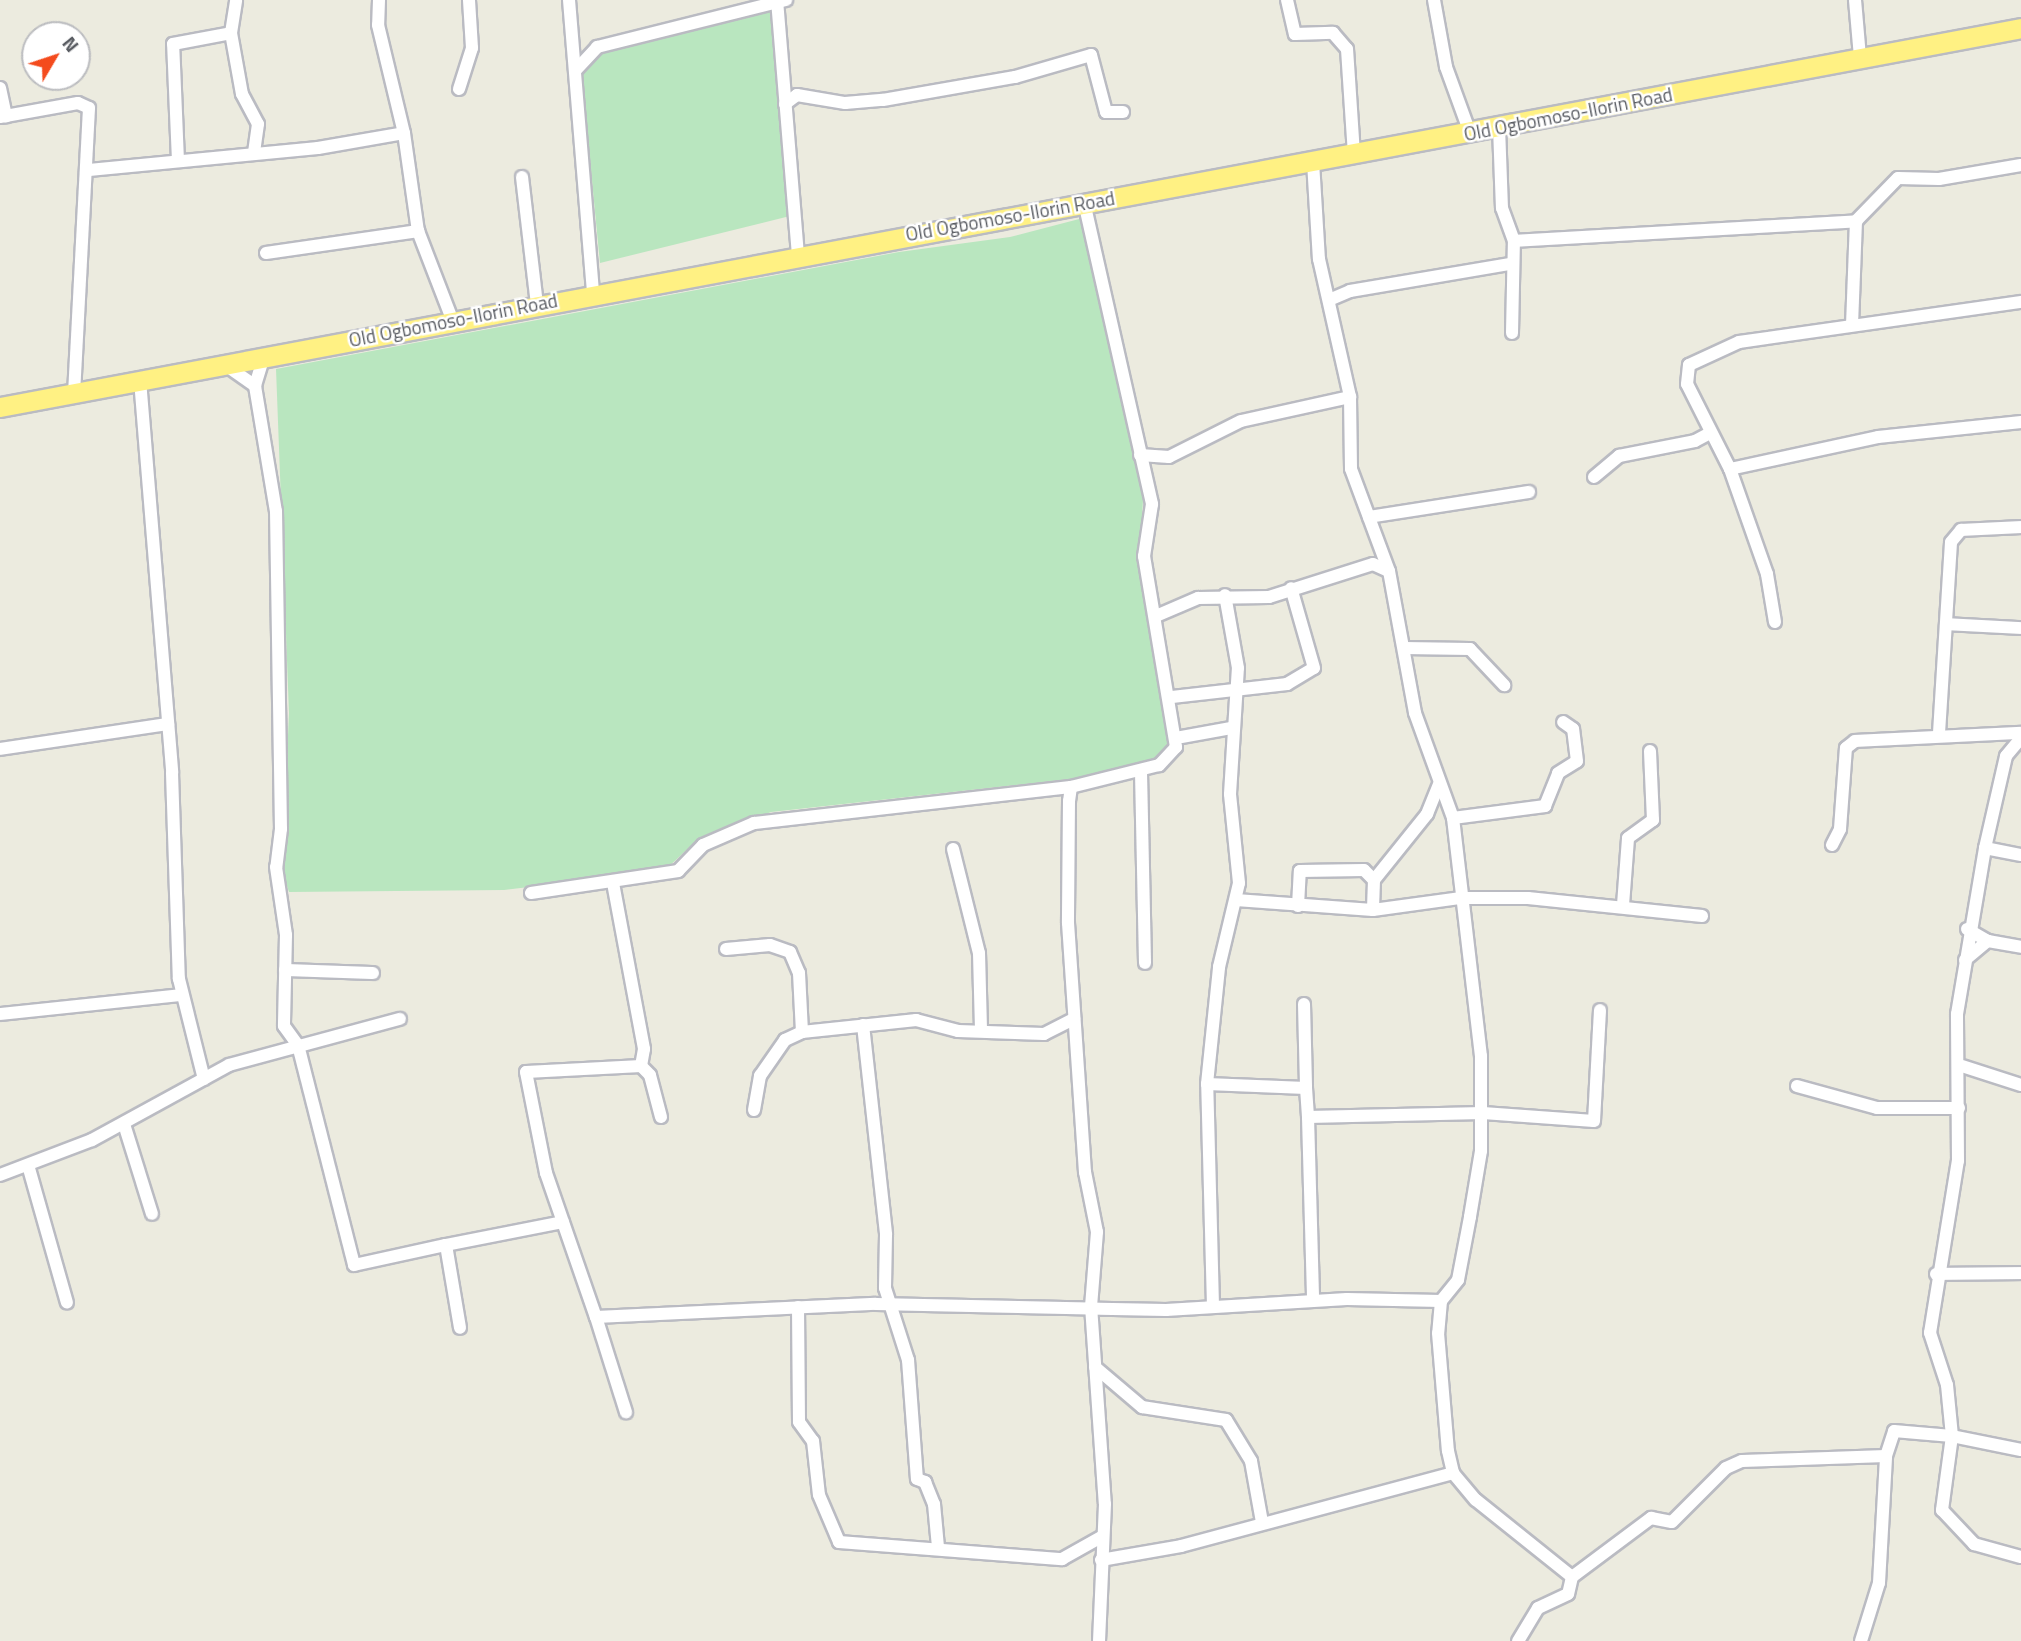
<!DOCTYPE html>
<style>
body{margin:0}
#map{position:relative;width:2021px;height:1641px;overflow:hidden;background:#ecebdf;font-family:"Titillium Web",sans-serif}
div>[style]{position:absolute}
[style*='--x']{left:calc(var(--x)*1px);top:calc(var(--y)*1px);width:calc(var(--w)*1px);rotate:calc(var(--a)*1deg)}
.green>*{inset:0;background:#b9e6bf}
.roads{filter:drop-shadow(2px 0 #babbc2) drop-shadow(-2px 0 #babbc2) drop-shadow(0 2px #babbc2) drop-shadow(0 -2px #babbc2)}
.minor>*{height:12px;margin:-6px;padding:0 6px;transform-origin:6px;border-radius:6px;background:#fff}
.highway>*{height:19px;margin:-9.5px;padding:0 9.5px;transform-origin:9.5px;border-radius:9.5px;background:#fff183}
span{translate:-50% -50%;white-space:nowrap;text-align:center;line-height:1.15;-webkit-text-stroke:5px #fff;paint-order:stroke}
.street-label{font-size:19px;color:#585b61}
.north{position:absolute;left:21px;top:21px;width:70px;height:70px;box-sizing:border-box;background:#fff;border:2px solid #bcbdc0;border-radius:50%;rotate:51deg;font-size:19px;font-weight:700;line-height:28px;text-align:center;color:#585b61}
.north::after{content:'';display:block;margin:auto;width:24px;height:32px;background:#f44b1d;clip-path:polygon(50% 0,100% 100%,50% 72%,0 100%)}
</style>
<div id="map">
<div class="green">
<div style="clip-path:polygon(765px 9px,773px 11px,790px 216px,600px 263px,581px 67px,606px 49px)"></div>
<div style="clip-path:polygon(1083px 218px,1143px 500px,1140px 552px,1170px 742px,1163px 755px,1144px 767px,1088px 777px,771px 812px,695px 842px,664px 871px,504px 890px,289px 892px,282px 871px,289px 713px,276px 369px,899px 252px,1010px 237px)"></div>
</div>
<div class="roads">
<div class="minor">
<div style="--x:379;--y:0;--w:25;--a:92"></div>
<div style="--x:378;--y:25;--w:111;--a:76.5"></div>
<div style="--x:404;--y:133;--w:99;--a:81.9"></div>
<div style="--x:418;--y:231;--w:94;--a:68.9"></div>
<div style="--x:569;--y:0;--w:294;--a:85.3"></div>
<div style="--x:777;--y:0;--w:255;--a:85.3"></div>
<div style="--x:1287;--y:0;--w:35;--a:77"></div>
<div style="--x:1295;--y:34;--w:38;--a:-2"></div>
<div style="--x:1333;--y:33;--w:21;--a:49"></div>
<div style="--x:1347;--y:49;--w:106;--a:86.2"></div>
<div style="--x:1434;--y:0;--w:68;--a:79.8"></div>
<div style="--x:1446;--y:67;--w:70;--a:70"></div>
<div style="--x:1855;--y:0;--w:57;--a:85"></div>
<div style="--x:231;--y:33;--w:62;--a:79.8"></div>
<div style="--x:242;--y:94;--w:34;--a:62"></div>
<div style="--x:258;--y:124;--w:28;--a:98"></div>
<div style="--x:575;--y:71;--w:33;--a:-47"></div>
<div style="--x:597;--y:47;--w:195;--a:-14"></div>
<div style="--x:0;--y:88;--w:29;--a:78"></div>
<div style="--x:459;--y:89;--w:43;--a:-72.4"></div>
<div style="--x:472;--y:48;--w:48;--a:-93.6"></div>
<div style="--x:785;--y:104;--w:15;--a:-37"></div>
<div style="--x:797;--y:95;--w:49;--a:9.5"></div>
<div style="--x:845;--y:103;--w:38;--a:-5"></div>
<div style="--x:883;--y:100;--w:134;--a:-9.9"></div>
<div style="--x:1015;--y:77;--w:79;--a:-16.1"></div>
<div style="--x:1091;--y:55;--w:59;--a:75.3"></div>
<div style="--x:1106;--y:112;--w:17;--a:0"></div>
<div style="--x:0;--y:117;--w:79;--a:-10.2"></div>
<div style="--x:78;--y:103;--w:12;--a:24"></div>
<div style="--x:89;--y:108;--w:283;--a:93"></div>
<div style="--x:1499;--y:127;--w:81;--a:87.9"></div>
<div style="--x:1502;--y:208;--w:35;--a:70"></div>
<div style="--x:178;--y:161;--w:117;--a:-92.4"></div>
<div style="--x:173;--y:44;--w:59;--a:-10.7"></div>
<div style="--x:231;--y:33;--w:33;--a:-81"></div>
<div style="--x:1313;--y:162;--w:97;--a:86.5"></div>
<div style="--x:1319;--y:259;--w:141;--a:77.3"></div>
<div style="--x:1350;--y:397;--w:72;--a:89.2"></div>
<div style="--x:1351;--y:469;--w:109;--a:69.6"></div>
<div style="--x:1389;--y:571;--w:144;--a:79.6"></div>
<div style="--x:1415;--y:713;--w:112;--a:70.1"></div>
<div style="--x:1453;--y:818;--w:240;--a:83.3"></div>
<div style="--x:1481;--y:1056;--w:95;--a:90"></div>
<div style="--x:1481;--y:1151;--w:67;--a:99.5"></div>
<div style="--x:1470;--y:1217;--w:64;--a:100.8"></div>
<div style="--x:1458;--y:1280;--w:27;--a:129"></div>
<div style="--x:1441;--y:1301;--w:32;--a:95"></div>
<div style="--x:1438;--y:1333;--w:118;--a:85.2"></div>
<div style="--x:1448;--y:1451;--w:23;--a:77"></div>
<div style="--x:1453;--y:1473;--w:35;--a:50"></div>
<div style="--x:1476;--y:1500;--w:123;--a:38.7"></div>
<div style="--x:1572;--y:1577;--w:17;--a:103"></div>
<div style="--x:1568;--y:1594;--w:33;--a:155"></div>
<div style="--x:1538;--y:1608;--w:39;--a:121"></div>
<div style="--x:89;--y:170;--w:230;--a:-5.5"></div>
<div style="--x:318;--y:148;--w:87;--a:-9.9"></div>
<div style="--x:522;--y:177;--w:128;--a:83.3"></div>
<div style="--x:1084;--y:202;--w:310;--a:77.3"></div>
<div style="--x:1152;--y:504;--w:53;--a:98.7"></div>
<div style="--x:1144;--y:556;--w:194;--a:80.5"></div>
<div style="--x:1176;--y:747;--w:25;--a:133"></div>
<div style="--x:1159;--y:765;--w:91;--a:166"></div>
<div style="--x:1071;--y:787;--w:14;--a:98"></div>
<div style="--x:1069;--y:801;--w:122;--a:90.5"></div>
<div style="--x:1068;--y:923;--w:250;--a:86.1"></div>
<div style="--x:1085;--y:1172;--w:61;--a:78.7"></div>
<div style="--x:1097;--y:1232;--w:74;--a:94.6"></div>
<div style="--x:1091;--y:1306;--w:198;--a:86"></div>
<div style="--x:1105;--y:1504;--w:137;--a:92.5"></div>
<div style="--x:1514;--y:241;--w:343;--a:-3.3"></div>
<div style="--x:1856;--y:221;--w:60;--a:-45.7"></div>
<div style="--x:1898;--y:178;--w:41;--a:1.4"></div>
<div style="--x:1939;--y:179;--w:83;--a:-9.7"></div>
<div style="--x:266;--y:253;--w:154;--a:-8.2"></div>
<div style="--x:1329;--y:300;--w:23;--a:-23"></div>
<div style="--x:1350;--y:291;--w:161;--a:-9.6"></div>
<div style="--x:1852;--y:325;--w:104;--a:-87.8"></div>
<div style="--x:1512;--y:333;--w:92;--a:-88.8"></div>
<div style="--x:264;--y:356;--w:31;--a:107"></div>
<div style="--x:255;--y:386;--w:127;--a:80.5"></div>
<div style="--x:276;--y:511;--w:318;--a:89.1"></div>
<div style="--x:281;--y:829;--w:38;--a:97"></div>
<div style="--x:276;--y:867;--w:69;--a:81.6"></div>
<div style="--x:286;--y:935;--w:91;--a:91.3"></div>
<div style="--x:284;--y:1026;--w:24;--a:54"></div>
<div style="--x:298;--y:1045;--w:227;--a:75.7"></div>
<div style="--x:354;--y:1265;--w:94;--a:-12.3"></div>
<div style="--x:446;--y:1245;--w:84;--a:80.4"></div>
<div style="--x:224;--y:364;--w:38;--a:35"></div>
<div style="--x:140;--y:380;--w:394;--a:85.3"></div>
<div style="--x:172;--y:773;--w:206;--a:88.1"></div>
<div style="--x:179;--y:979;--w:103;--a:76"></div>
<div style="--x:1140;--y:455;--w:29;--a:4"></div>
<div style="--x:1169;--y:457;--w:80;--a:-26.6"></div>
<div style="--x:1241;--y:421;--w:112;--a:-12.4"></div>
<div style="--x:1730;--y:469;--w:151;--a:-12.2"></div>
<div style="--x:1878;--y:437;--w:144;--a:-6"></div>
<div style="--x:1594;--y:477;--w:33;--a:-40"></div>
<div style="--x:1619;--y:456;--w:77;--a:-11.2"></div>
<div style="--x:1695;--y:441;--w:17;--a:-28"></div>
<div style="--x:1369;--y:517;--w:162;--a:-8.9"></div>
<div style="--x:1156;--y:616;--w:46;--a:-23.2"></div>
<div style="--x:1198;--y:598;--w:71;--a:-0.8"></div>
<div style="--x:1269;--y:597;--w:109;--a:-17.6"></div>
<div style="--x:1373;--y:564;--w:17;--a:24"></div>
<div style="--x:1775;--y:622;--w:49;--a:-99.5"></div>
<div style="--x:1767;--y:574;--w:111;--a:-109.4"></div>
<div style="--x:1730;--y:469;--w:95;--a:-116.8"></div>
<div style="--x:1687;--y:384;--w:19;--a:-84"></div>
<div style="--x:1689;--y:365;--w:55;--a:-24.7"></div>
<div style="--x:1739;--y:342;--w:285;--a:-8.1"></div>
<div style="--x:1946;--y:624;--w:75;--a:3.1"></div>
<div style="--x:1404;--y:648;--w:66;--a:0.9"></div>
<div style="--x:1470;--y:649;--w:50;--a:46.6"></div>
<div style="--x:1172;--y:697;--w:116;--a:-6.4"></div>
<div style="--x:1287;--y:684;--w:31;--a:-31"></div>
<div style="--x:1314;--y:668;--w:83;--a:-106"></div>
<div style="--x:1939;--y:733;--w:191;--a:-86.4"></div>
<div style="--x:1951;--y:542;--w:16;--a:-50"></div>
<div style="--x:1961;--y:530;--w:60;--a:-2.9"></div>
<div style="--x:1176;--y:738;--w:56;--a:-10.3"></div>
<div style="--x:0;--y:749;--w:170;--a:-8.5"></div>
<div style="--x:1141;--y:772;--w:191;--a:88.8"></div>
<div style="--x:1453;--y:818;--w:93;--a:-7.4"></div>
<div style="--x:1545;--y:806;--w:35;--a:-68"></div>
<div style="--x:1558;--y:773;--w:22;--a:-32"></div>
<div style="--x:1577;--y:761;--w:32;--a:-97"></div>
<div style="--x:1573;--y:729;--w:12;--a:-145"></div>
<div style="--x:1832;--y:845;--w:18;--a:-63"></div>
<div style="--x:1840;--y:829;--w:81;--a:-85.8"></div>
<div style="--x:1846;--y:748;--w:11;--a:-38"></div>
<div style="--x:1855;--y:741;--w:166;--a:-2.8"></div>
<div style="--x:1985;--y:848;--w:37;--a:11"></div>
<div style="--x:953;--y:849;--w:107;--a:76"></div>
<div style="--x:979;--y:953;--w:76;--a:88.5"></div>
<div style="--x:1374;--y:880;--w:85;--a:-51.2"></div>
<div style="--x:1427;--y:814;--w:32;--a:-68"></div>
<div style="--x:613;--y:883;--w:169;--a:79.4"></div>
<div style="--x:644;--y:1049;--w:17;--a:100"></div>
<div style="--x:531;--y:893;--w:149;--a:-8.5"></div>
<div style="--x:678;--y:871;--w:36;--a:-46"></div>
<div style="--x:703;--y:845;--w:56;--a:-23.3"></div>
<div style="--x:754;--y:823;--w:319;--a:-6.5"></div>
<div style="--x:1236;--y:900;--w:137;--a:4.2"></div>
<div style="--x:1373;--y:910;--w:89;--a:-7.8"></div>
<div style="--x:1461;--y:898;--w:67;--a:0"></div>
<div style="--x:1528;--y:898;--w:175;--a:5.9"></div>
<div style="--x:1623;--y:905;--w:67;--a:-85.7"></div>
<div style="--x:1628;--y:838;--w:31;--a:-36"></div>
<div style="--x:1653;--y:820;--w:69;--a:-92.5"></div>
<div style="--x:1298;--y:906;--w:35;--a:-87"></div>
<div style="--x:1300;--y:871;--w:64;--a:-0.9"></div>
<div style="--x:1364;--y:870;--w:14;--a:45"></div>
<div style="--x:1374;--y:880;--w:30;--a:92"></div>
<div style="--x:1967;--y:929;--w:24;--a:30"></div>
<div style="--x:1988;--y:941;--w:34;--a:10"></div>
<div style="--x:726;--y:949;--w:44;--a:-5.2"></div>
<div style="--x:770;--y:945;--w:21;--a:19"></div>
<div style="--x:790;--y:952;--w:23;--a:67"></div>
<div style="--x:799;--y:973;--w:59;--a:87.1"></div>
<div style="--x:1965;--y:960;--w:30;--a:-40"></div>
<div style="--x:285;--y:970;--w:88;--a:2"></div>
<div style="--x:1304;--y:1004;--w:84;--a:88.6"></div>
<div style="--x:0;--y:1014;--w:182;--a:-6"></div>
<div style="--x:863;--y:1025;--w:211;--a:83.7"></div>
<div style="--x:886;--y:1235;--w:53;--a:91.1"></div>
<div style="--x:885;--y:1288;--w:76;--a:72.3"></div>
<div style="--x:908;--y:1360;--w:119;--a:85.7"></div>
<div style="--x:917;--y:1479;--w:9;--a:21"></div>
<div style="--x:925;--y:1482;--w:24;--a:68"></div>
<div style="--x:934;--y:1504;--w:43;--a:84.7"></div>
<div style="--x:1962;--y:1066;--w:62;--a:17.9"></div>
<div style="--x:1207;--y:1084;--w:99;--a:2.3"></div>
<div style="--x:1306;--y:1088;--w:29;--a:86"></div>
<div style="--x:1308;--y:1117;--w:175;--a:-1.3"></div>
<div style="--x:1483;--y:1113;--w:111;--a:4.1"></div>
<div style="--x:1594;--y:1121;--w:111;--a:-86.9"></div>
<div style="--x:1797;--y:1086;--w:83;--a:15.4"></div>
<div style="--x:1877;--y:1108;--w:82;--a:0"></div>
<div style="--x:754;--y:1110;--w:35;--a:-80"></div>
<div style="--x:760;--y:1076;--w:44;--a:-55.2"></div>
<div style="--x:785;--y:1040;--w:19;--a:-25"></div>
<div style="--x:802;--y:1032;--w:115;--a:-6"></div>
<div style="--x:916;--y:1020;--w:43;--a:14.7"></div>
<div style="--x:958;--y:1031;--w:86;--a:2"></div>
<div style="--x:1044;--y:1034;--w:34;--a:-27"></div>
<div style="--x:661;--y:1117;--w:43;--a:-104.7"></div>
<div style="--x:650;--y:1075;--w:13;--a:-135"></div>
<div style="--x:641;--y:1066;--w:115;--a:177"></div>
<div style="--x:526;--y:1072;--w:103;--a:78.8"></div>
<div style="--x:546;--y:1173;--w:152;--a:70.9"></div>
<div style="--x:596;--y:1317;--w:280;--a:-2.7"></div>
<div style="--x:876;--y:1304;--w:290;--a:1.2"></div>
<div style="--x:1166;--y:1310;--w:181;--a:-3.5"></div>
<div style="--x:1347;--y:1299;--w:94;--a:1.2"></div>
<div style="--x:1308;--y:1117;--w:183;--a:88.4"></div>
<div style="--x:124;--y:1124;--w:94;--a:72.7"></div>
<div style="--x:28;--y:1165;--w:143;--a:74.2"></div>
<div style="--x:0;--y:1175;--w:98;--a:-20.8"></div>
<div style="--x:92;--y:1140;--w:156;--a:-28.7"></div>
<div style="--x:229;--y:1065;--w:177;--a:-15.1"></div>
<div style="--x:446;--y:1245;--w:119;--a:-11.1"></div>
<div style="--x:1936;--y:1274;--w:85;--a:-0.7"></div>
<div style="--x:1213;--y:1306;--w:222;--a:-91.5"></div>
<div style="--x:1207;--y:1084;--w:118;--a:-84.1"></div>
<div style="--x:1219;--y:967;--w:86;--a:-76.6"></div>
<div style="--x:1239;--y:883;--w:89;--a:-95.8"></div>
<div style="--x:1230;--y:794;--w:126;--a:-86.4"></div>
<div style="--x:1238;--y:668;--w:74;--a:-100.1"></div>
<div style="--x:798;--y:1307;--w:115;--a:89.5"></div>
<div style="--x:799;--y:1422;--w:24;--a:54"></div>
<div style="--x:813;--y:1441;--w:54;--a:83.7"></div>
<div style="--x:819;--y:1495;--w:51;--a:66.9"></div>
<div style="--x:839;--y:1542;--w:224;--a:4.4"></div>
<div style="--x:1062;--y:1559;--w:47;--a:-29.3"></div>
<div style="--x:596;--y:1317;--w:100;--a:72.5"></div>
<div style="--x:1095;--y:1367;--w:62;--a:40.4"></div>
<div style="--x:1142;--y:1407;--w:85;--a:8.8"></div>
<div style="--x:1226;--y:1420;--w:48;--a:58.6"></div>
<div style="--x:1251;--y:1461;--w:62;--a:79.8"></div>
<div style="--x:2021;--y:1450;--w:70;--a:-168.5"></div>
<div style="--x:1952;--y:1436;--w:75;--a:97.7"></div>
<div style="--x:1942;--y:1510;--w:47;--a:46.7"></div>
<div style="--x:1974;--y:1544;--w:49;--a:15.5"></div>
<div style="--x:1101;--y:1560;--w:81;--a:-9.9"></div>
<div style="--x:1181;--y:1546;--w:282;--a:-15"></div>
<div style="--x:1572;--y:1577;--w:99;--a:-36.8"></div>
<div style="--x:1651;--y:1518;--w:21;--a:11"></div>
<div style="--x:1672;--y:1522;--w:76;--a:-45"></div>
<div style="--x:1726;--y:1468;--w:17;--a:-24"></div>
<div style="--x:1742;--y:1461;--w:144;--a:-2"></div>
<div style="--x:1886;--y:1456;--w:26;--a:-72"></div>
<div style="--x:1894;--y:1431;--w:58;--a:4.9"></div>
<div style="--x:1952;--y:1436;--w:51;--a:-95.6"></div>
<div style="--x:1947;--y:1385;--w:55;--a:-108.1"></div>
<div style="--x:1930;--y:1333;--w:174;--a:-80.8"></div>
<div style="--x:1958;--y:1161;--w:147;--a:-90.4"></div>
<div style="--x:1957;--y:1014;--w:168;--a:-80.4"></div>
<div style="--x:1985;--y:848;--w:94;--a:-77.1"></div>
<div style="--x:2006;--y:756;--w:23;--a:-50"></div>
<div style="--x:1861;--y:1641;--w:61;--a:-72.8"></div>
<div style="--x:1879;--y:1583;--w:127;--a:-86.8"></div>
</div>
<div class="highway">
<div style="--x:0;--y:407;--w:2056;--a:-10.62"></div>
</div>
</div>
<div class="street-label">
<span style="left:1568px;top:114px;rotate:-11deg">Old Ogbomoso-Ilorin Road</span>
<span style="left:1010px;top:216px;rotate:-10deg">Old Ogbomoso-Ilorin Road</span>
<span style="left:453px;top:320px;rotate:-11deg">Old Ogbomoso-Ilorin Road</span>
</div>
<div class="north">N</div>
</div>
